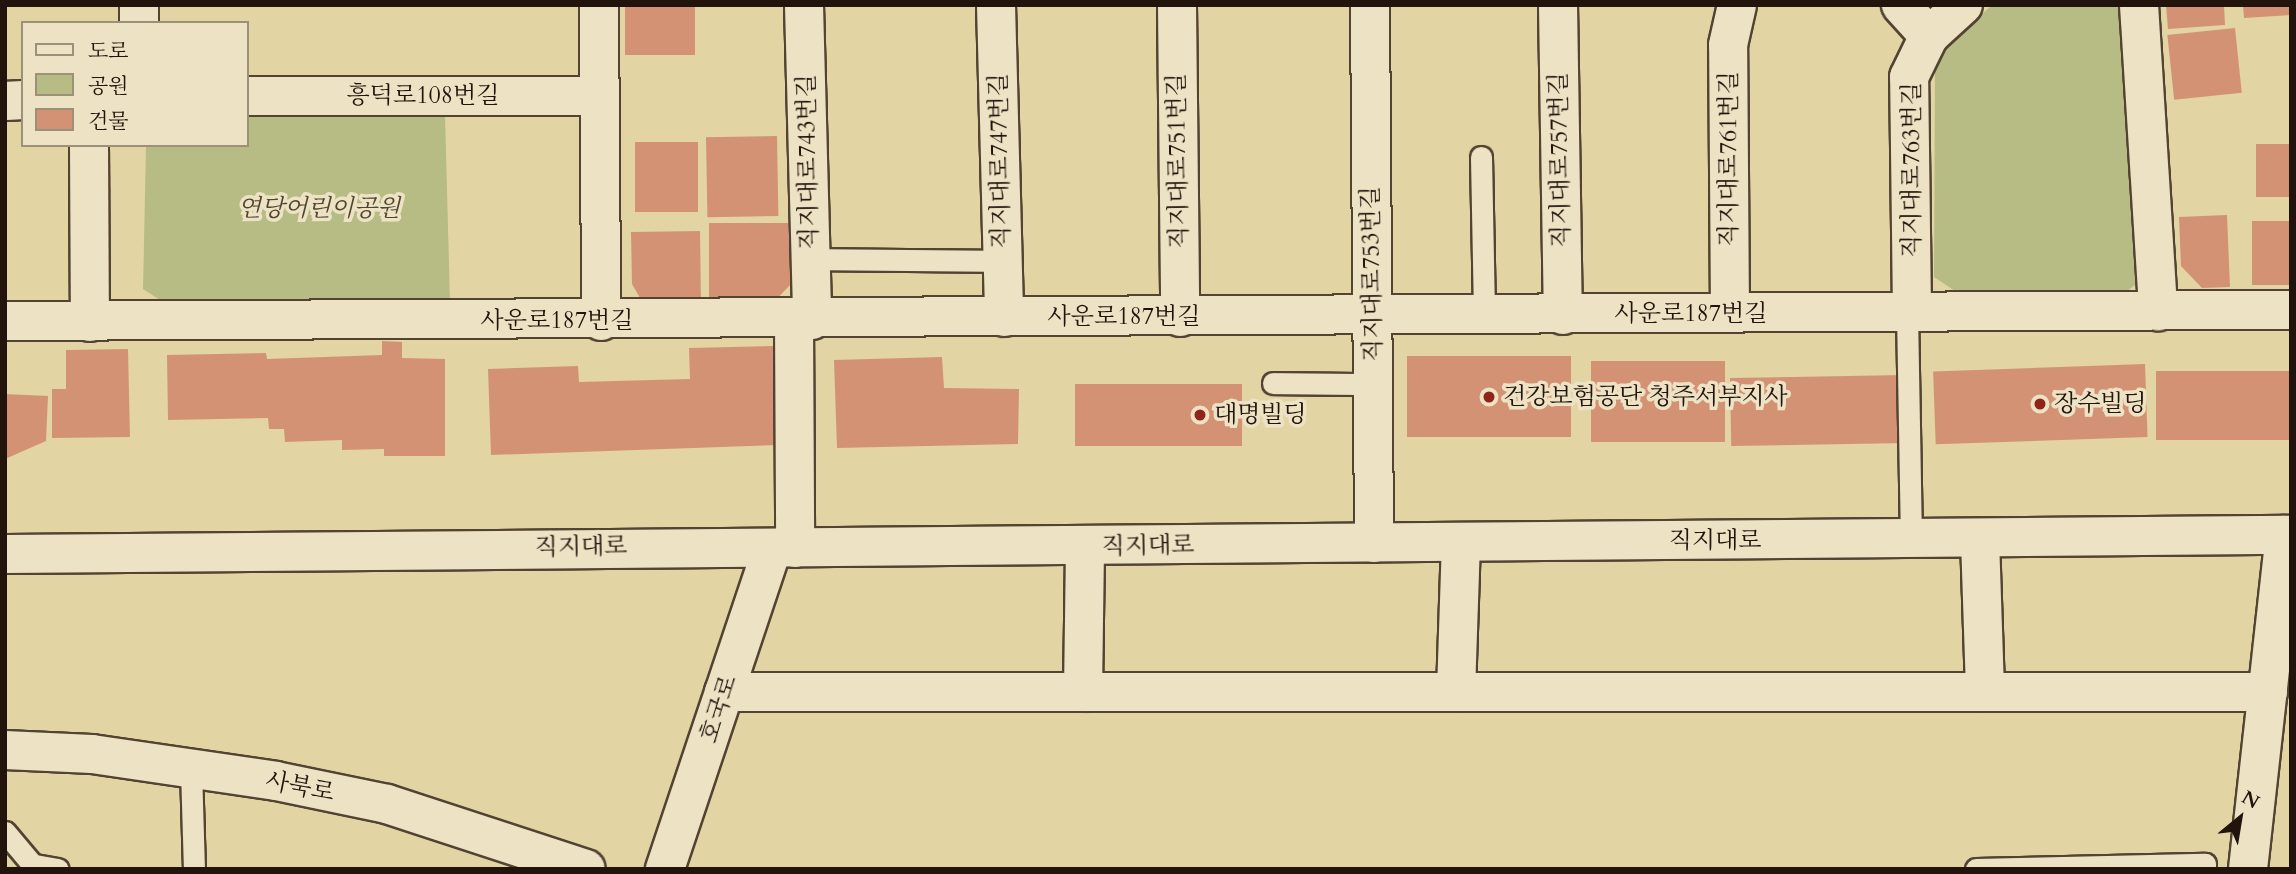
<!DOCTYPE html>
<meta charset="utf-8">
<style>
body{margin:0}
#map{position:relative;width:2296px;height:874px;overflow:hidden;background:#e3d4a4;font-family:Cardo,"Noto Serif KR",serif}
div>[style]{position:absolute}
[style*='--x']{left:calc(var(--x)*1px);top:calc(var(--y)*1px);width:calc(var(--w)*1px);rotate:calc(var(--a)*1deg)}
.green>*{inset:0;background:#b7bc84}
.building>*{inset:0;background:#d39274;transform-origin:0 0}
.roads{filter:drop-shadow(2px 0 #534333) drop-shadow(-2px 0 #534333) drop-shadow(0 2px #534333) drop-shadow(0 -2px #534333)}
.service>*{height:21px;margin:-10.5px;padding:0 10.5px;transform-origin:10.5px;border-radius:10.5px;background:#ede3c4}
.minor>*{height:38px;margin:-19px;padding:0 19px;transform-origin:19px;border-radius:19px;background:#ede3c4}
.tertiary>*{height:38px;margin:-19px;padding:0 19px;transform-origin:19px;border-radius:19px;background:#ede3c4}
.secondary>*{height:38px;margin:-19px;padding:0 19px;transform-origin:19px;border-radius:19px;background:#ede3c4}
.dots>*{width:19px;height:19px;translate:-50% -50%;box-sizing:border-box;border:4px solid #ede3c4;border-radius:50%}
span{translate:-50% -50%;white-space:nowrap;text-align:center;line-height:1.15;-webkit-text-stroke:7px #ede3c4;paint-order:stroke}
.street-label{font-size:24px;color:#23130d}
.park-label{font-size:24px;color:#4f4631;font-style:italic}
.poi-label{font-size:24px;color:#23130d}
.left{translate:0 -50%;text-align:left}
.frame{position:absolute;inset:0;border:7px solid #23130d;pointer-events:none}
.legend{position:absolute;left:21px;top:21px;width:228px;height:126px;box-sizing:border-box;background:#ede3c4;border:2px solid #9c907b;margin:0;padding:9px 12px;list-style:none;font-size:21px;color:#23130d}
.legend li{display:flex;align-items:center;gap:14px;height:35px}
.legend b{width:35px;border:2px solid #9c907b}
.north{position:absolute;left:2205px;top:783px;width:70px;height:70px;-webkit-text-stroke:5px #ede3c4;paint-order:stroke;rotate:30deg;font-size:19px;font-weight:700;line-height:28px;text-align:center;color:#23130d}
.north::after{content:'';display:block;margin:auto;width:24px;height:32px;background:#23130d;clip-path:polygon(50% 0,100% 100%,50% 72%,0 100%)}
</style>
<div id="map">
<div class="green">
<div style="clip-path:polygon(1992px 5px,2133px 5px,2149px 273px,2124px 294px,1964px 297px,1934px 277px,1935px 71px,1944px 49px)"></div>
<div style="clip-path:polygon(247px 113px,445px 114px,450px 302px,171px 307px,143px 289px,146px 145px,247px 145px)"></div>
</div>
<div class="building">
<div style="left:625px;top:5px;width:70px;height:50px"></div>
<div style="clip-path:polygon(2166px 5px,2224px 5px,2225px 25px,2168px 29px)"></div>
<div style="clip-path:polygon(2243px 5px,2291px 5px,2291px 15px,2244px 18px)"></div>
<div style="left:2235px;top:28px;width:65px;height:68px;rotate:84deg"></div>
<div style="left:777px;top:136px;width:80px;height:71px;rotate:89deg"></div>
<div style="left:635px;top:142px;width:63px;height:70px"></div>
<div style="left:2291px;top:144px;width:53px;height:35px;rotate:90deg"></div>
<div style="clip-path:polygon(2227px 215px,2230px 287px,2202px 288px,2181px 266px,2179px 217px)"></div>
<div style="left:2291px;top:221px;width:64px;height:39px;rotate:90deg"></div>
<div style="clip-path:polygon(709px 223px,790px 223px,790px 285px,770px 306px,709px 306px)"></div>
<div style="clip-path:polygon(700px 231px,701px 305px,644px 305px,632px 284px,631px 232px)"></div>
<div style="clip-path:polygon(382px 341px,402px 342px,402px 358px,445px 359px,445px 456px,384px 456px,384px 449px,342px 450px,342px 440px,285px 442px,284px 429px,269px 429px,268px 418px,168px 420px,167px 355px,266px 353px,267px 359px,382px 355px)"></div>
<div style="clip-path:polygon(774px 346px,777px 445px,491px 455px,488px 369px,578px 366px,579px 382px,690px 379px,689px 348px)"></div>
<div style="clip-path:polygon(128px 349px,130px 437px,52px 438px,52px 389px,66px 389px,66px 350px)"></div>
<div style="left:1407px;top:356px;width:164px;height:81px"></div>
<div style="clip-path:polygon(942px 357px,944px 388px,1019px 389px,1018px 444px,837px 448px,834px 360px)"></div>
<div style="left:1591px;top:361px;width:134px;height:81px"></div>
<div style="left:2145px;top:364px;width:73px;height:212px;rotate:88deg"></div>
<div style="left:2291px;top:371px;width:69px;height:135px;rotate:90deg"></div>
<div style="left:1905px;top:375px;width:68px;height:175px;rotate:89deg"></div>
<div style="left:1075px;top:384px;width:167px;height:62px"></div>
<div style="clip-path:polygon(5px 394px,48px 396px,46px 441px,5px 459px)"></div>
</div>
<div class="roads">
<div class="service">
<div style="--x:1481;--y:157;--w:158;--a:88.9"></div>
<div style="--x:811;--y:259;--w:192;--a:0.6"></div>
<div style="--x:1907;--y:312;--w:228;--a:89"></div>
<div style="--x:1273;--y:383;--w:100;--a:0.6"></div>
<div style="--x:191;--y:769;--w:100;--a:88.3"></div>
<div style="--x:5;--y:832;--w:48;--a:50"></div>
<div style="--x:35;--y:865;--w:23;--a:10"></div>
<div style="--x:1976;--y:869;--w:229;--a:-1.3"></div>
<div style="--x:2205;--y:864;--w:5;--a:90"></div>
</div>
<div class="minor">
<div style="--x:599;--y:5;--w:316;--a:89.6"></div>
<div style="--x:804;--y:5;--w:315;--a:88.5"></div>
<div style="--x:996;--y:5;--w:312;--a:88.5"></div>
<div style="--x:1177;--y:5;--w:312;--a:89.4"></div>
<div style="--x:1370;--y:5;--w:538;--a:89.57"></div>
<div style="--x:1558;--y:5;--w:310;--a:89.1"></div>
<div style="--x:1901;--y:5;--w:42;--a:47.9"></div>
<div style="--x:2139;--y:5;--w:307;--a:86.4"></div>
<div style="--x:139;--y:23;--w:18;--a:-90"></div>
<div style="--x:247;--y:96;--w:353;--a:0"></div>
<div style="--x:5;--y:101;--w:18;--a:-3"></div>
<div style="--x:89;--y:145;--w:177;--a:89.7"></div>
<div style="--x:1912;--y:312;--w:235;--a:-90.7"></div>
<div style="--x:1909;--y:77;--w:46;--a:-64"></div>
<div style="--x:1929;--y:36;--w:46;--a:-42.4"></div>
<div style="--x:1730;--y:313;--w:268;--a:-90.4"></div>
<div style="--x:1728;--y:45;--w:41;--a:-77.3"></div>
<div style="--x:794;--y:320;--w:228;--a:89.7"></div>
<div style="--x:5;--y:321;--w:2286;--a:-0.28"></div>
<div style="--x:1980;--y:539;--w:153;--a:88.1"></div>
<div style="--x:724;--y:692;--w:1544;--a:0"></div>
<div style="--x:1083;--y:692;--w:146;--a:-89.2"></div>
<div style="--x:1456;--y:692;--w:149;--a:-88.1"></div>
<div style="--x:665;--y:869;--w:337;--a:-71.5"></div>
<div style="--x:2248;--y:869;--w:336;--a:-83.7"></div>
</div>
<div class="tertiary">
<div style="--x:5;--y:554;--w:2286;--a:-0.48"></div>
<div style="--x:5;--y:750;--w:87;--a:2.6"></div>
<div style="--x:92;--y:754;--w:186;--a:8.3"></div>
<div style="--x:276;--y:781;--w:113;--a:11.7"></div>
<div style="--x:387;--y:804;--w:209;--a:18.1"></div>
</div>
<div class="secondary">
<div style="--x:2285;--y:535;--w:6;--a:18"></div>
</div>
</div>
<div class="dots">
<div style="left:1489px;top:397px;background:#8f2418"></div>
<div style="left:2040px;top:404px;background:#8f2418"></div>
<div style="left:1200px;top:415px;background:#8f2418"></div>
</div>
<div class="street-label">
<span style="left:423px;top:96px">흥덕로108번길</span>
<span style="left:1729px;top:159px;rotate:-90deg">직지대로761번길</span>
<span style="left:1560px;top:160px;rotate:-91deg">직지대로757번길</span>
<span style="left:1000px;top:161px;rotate:-91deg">직지대로747번길</span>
<span style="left:1178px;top:161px;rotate:-91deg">직지대로751번길</span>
<span style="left:808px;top:162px;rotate:-91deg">직지대로743번길</span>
<span style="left:1912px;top:170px;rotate:-90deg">직지대로763번길</span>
<span style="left:1372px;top:274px;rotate:-91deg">직지대로753번길</span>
<span style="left:1691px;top:314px">사운로187번길</span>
<span style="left:1124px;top:317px">사운로187번길</span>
<span style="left:557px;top:321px">사운로187번길</span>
<span style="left:1715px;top:541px">직지대로</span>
<span style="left:1148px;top:546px;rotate:-1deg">직지대로</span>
<span style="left:581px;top:547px;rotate:-1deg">직지대로</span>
<span style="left:719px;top:709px;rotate:-72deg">호국로</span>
<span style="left:300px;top:787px;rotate:11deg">사북로</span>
</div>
<div class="park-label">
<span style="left:319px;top:209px">연당어린이공원</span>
</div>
<div class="poi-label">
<span class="left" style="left:1503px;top:397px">건강보험공단 청주서부지사</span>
<span class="left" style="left:2054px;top:404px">장수빌딩</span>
<span class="left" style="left:1214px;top:415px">대명빌딩</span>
</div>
<div class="frame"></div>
<ul class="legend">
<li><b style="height:9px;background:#ede3c4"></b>도로</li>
<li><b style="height:19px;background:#b7bc84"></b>공원</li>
<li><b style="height:19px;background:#d39274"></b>건물</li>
</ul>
<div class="north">N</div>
</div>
